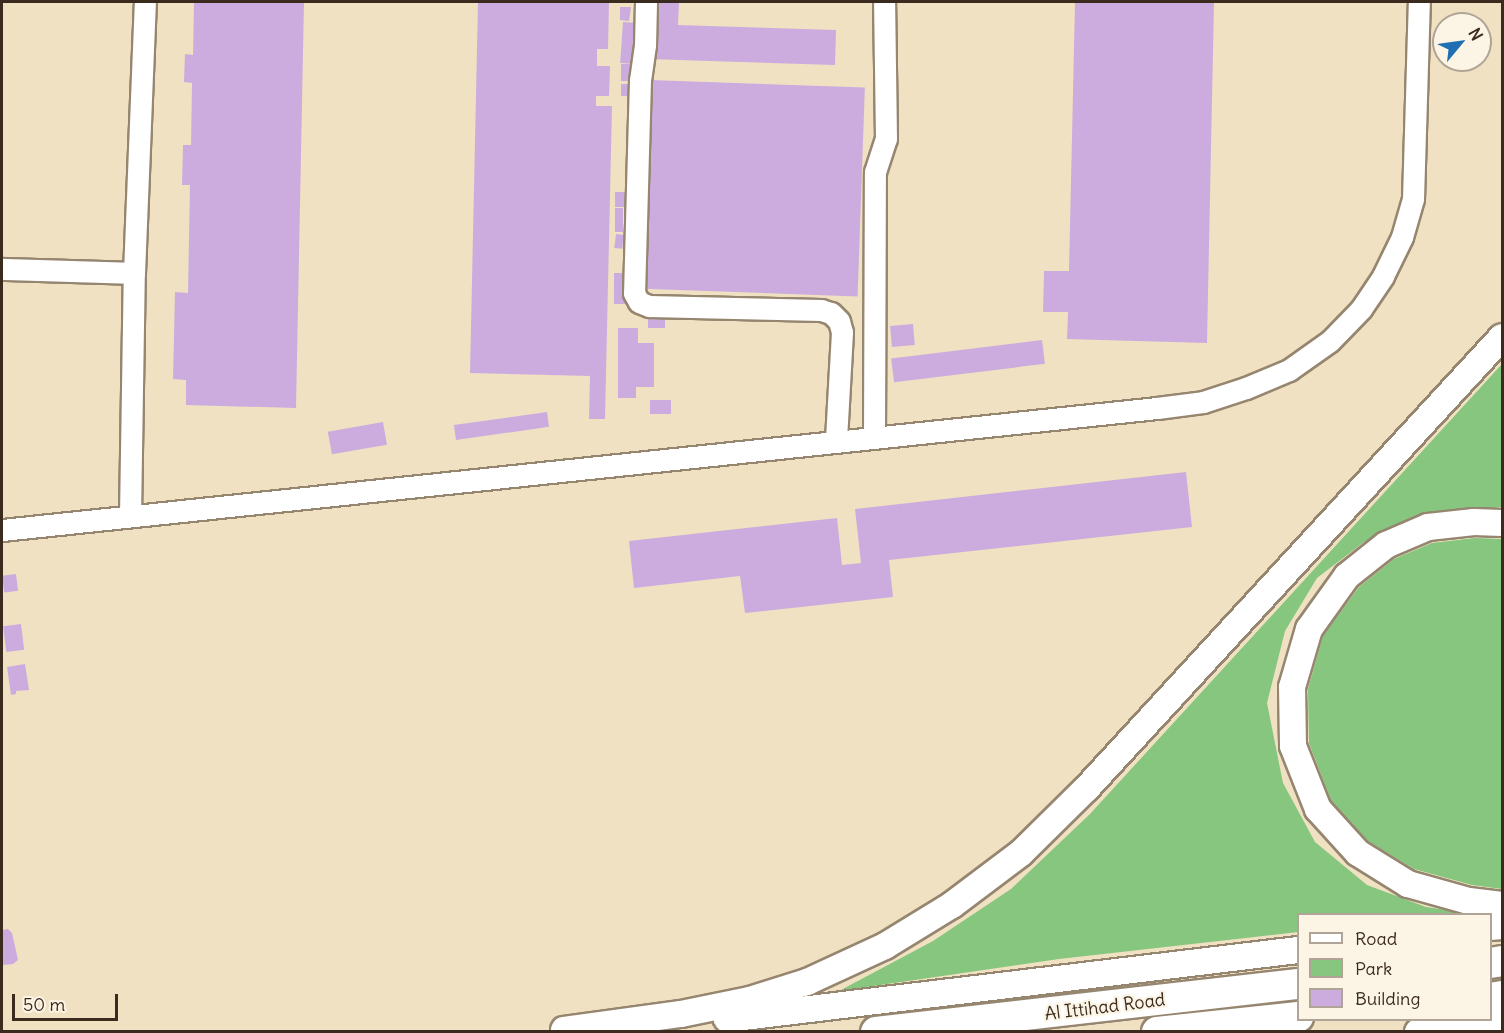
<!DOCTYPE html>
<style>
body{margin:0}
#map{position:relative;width:1504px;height:1033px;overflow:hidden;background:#f0e1c2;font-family:Delius,sans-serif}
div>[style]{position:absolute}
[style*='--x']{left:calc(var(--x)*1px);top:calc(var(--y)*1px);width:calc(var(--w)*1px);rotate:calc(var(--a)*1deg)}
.green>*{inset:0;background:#86c67f}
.building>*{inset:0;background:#ccacde;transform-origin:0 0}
.roads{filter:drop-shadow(2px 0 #968670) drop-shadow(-2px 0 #968670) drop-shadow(0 2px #968670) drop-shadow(0 -2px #968670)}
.minor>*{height:21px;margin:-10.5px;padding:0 10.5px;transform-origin:10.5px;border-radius:10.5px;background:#fff}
.major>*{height:26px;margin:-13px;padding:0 13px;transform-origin:13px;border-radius:13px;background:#fff}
.highway>*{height:30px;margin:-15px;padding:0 15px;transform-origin:15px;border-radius:15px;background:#fff}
span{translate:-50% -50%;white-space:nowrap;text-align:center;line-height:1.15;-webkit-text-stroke:4.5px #fcf5e5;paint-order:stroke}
.street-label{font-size:18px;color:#3b2a1e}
.frame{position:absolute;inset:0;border:3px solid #3b2a1e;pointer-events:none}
.legend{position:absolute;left:1297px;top:913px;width:195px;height:108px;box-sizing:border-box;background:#fcf5e5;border:2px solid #afa495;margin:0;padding:8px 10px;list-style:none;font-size:18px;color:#3b2a1e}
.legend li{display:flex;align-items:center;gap:12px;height:30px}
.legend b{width:30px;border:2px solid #afa495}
.north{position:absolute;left:1432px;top:12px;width:60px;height:60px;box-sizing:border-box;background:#fcf5e5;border:2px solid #afa495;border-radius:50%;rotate:61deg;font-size:16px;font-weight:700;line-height:24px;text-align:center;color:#3b2a1e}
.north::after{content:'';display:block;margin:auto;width:21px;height:27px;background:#1f6fb2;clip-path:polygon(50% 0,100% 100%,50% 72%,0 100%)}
.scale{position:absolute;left:12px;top:994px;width:106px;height:27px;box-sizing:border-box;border:3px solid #3b2a1e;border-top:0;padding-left:8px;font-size:18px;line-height:21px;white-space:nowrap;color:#3b2a1e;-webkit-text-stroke:4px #fcf5e5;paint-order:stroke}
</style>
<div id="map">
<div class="green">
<div style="clip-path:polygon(1502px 364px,1502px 507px,1439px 511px,1364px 542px,1317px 578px,1285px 631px,1267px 703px,1283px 783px,1315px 842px,1367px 885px,1426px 907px,1468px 913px,1298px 914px,1298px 932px,1059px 959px,839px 991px,933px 941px,1011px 889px,1090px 814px)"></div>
<div style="clip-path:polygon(1475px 538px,1502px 539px,1502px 889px,1472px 885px,1414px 869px,1368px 841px,1331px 800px,1309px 743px,1308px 689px,1323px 636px,1359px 587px,1394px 559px,1432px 543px)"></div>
</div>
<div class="building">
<div style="clip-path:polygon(194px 2px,304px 2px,296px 408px,186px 405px,186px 380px,173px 379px,175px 292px,188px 293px,190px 185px,182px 185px,183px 145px,191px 145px,192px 83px,184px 82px,185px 54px,193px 55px)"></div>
<div style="clip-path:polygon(478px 2px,609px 2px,608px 49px,597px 49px,597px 66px,610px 66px,609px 96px,596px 96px,596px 106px,612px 106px,605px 419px,589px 419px,590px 376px,470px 373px)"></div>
<div style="clip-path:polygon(650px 2px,679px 2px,678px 25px,836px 30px,835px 65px,648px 59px)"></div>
<div style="clip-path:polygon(1075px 2px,1214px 2px,1207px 343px,1067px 339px,1068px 312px,1043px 312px,1044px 271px,1069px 271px)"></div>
<div style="clip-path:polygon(620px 7px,631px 7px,629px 21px,620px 20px)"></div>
<div style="left:623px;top:22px;width:14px;height:41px;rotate:4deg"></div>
<div style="left:621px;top:64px;width:10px;height:17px"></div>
<div style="left:650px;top:80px;width:215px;height:209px;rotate:2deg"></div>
<div style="left:621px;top:84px;width:10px;height:12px"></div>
<div style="left:615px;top:192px;width:10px;height:15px"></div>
<div style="left:615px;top:208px;width:8px;height:24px"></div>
<div style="left:616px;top:234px;width:8px;height:14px;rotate:7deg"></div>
<div style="left:614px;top:273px;width:11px;height:31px"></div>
<div style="left:648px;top:316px;width:17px;height:12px"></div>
<div style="left:913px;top:324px;width:21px;height:23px;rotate:85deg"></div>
<div style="clip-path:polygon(618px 328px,638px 328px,638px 343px,654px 343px,654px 387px,636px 387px,636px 398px,618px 398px)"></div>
<div style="left:1042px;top:340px;width:24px;height:152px;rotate:83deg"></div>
<div style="left:650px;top:400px;width:21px;height:14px"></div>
<div style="left:547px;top:412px;width:15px;height:94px;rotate:82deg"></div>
<div style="left:383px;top:422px;width:23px;height:56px;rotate:80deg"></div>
<div style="clip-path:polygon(1186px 472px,1192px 527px,889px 560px,893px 597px,745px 613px,740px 576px,634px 588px,629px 541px,837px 518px,842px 565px,861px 563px,855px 509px)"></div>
<div style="left:16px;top:574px;width:17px;height:14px;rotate:83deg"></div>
<div style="left:21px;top:624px;width:26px;height:18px;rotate:83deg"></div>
<div style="clip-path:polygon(25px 664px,29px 690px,16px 691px,16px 694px,11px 695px,7px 667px)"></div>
<div style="clip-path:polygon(8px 929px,12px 933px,18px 960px,13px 964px,3px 965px,2px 930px)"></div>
</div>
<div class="roads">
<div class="minor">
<div style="--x:646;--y:2;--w:43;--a:91.3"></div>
<div style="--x:645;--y:45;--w:35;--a:98"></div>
<div style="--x:640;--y:80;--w:213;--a:91.6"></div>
<div style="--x:634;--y:293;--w:10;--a:61"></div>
<div style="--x:639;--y:302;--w:11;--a:22"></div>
<div style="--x:649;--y:306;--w:172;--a:1.3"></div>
<div style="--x:821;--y:310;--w:10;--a:17"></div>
<div style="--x:831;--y:313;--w:11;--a:45"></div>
<div style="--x:839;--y:321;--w:11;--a:75"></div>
<div style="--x:842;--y:332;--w:109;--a:93.2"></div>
<div style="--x:2;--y:269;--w:132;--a:1.7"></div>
<div style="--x:874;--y:438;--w:266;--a:-89.8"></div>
<div style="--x:875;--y:172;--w:35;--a:-72"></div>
<div style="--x:886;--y:139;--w:137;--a:-90.8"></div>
<div style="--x:130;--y:516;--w:243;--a:-89.1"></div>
<div style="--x:134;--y:273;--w:271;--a:-87.7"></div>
<div style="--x:2;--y:530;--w:1161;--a:-6.03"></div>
<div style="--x:1157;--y:408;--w:46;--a:-7.4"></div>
<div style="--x:1203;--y:402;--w:45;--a:-18"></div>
<div style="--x:1246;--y:388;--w:47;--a:-22.7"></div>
<div style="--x:1289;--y:370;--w:50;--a:-35.3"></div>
<div style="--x:1330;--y:341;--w:45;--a:-45.9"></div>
<div style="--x:1361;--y:309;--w:40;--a:-56"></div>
<div style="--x:1383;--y:276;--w:43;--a:-64"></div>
<div style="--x:1402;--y:237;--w:40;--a:-74"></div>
<div style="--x:1413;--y:199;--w:197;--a:-88.3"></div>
</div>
<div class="major">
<div style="--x:1502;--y:523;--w:28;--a:-178"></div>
<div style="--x:1474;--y:522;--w:46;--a:173.8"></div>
<div style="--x:1428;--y:527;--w:46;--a:156.8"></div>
<div style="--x:1386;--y:545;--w:50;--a:141.5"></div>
<div style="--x:1347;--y:576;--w:65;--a:125.6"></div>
<div style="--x:1309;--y:629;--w:60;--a:106.3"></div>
<div style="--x:1292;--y:687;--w:59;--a:89"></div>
<div style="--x:1293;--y:746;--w:68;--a:68.4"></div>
<div style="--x:1318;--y:809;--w:59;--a:47.7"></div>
<div style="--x:1358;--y:853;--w:59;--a:31.8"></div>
<div style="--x:1408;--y:884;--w:63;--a:15.6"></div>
<div style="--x:1469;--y:901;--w:33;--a:7"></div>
<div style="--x:1490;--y:927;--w:12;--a:-5"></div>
<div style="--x:727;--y:1019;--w:575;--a:-6.89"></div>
<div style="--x:564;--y:1030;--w:118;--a:-7.8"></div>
<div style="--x:681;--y:1014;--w:70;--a:-11.5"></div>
<div style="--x:750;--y:1000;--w:60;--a:-17.5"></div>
<div style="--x:807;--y:982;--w:86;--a:-24.8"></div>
<div style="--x:885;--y:946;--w:79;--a:-31.5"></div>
<div style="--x:952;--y:905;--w:86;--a:-37"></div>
<div style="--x:1021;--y:853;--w:91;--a:-44.6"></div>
<div style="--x:1086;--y:789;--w:614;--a:-47.37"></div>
<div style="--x:1418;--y:1032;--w:85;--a:-6.8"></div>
</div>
<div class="highway">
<div style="--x:1490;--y:963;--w:12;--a:-9"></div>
<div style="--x:1490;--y:998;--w:12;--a:-9"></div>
<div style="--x:876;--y:1032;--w:425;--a:-6.5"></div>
<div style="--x:1157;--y:1032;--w:142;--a:-6.1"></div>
</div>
</div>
<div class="street-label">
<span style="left:1105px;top:1007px;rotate:-7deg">Al Ittihad Road</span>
</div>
<div class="frame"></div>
<ul class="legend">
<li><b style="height:8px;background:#fff"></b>Road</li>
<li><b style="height:16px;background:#86c67f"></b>Park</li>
<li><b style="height:16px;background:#ccacde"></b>Building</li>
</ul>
<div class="north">N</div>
<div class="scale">50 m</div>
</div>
